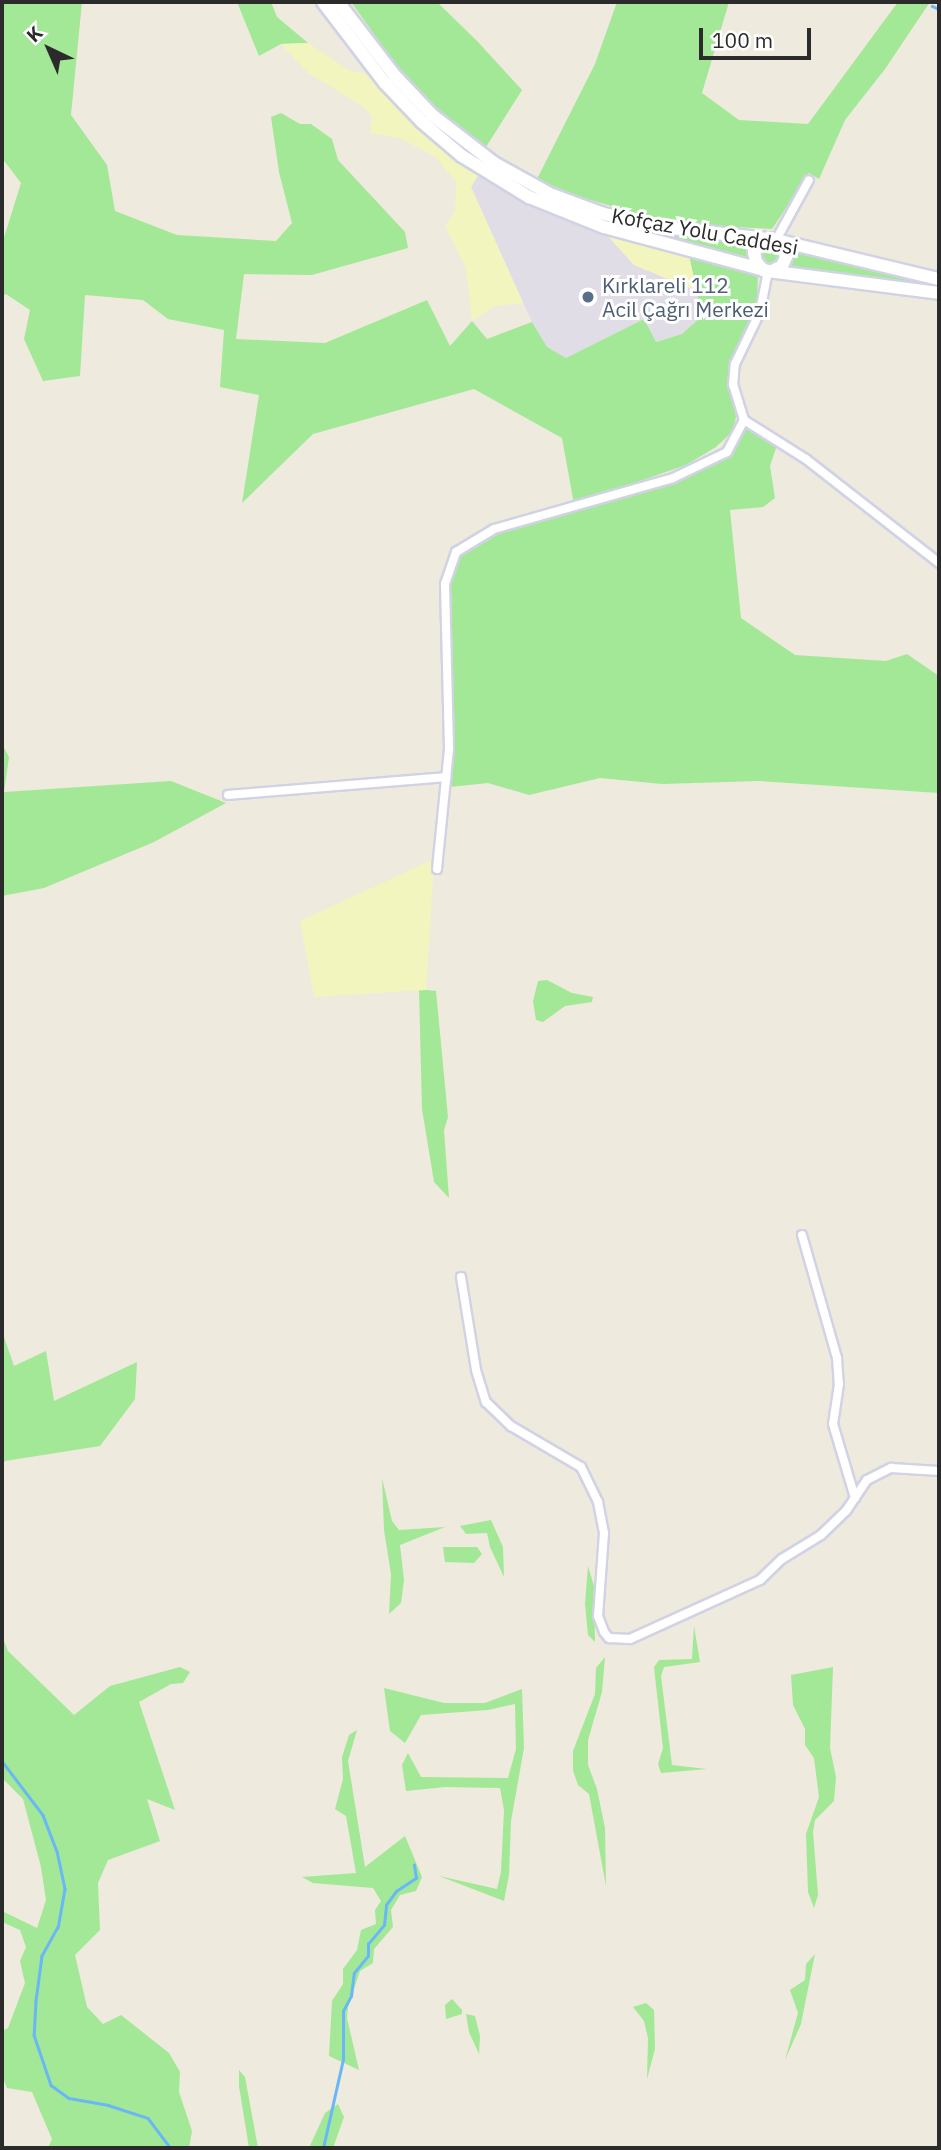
<!DOCTYPE html>
<meta charset="utf-8">
<style>
body{margin:0}
#map{position:relative;width:941px;height:2150px;overflow:hidden;background:#eeeadd;font-family:"IBM Plex Sans",sans-serif}
div>[style]{position:absolute}
[style*='--x']{left:calc(var(--x)*1px);top:calc(var(--y)*1px);width:calc(var(--w)*1px);rotate:calc(var(--a)*1deg)}
.industrial>*{inset:0;background:#e1dde6}
.green>*{inset:0;background:#a2e896}
.round{border-radius:50%}
.sand>*{inset:0;background:#f3f5be}
.stream>*{height:2.5px;margin:-1.25px;padding:0 1.25px;transform-origin:1.25px;border-radius:1.25px;background:#69b7f6}
.roads{filter:drop-shadow(2px 0 #d2d2e5) drop-shadow(-2px 0 #d2d2e5) drop-shadow(0 2px #d2d2e5) drop-shadow(0 -2px #d2d2e5)}
.street>*{height:8px;margin:-4px;padding:0 4px;transform-origin:4px;border-radius:4px;background:#fff}
.secondary>*{height:12px;margin:-6px;padding:0 6px;transform-origin:6px;border-radius:6px;background:#fff}
.dots>*{width:19px;height:19px;translate:-50% -50%;box-sizing:border-box;border:4px solid #fff;border-radius:50%}
span{translate:-50% -50%;white-space:nowrap;text-align:center;line-height:1.15;-webkit-text-stroke:6px #fff;paint-order:stroke}
.street-label{font-size:21px;color:#2b2b2b}
.service-label{font-size:21px;color:#4e5e75}
.left{translate:0 -50%;text-align:left}
.frame{position:absolute;inset:0;border:4px solid #2b2b2b;pointer-events:none}
.north{position:absolute;left:14px;top:14px;width:70px;height:70px;-webkit-text-stroke:5px #fff;paint-order:stroke;rotate:316deg;font-size:19px;font-weight:700;line-height:28px;text-align:center;color:#2b2b2b}
.north::after{content:'';display:block;margin:auto;width:24px;height:32px;background:#2b2b2b;clip-path:polygon(50% 0,100% 100%,50% 72%,0 100%)}
.scale{position:absolute;left:699px;top:28px;width:112px;height:32px;box-sizing:border-box;border:4px solid #2b2b2b;border-top:0;padding-left:9px;font-size:21px;line-height:24px;white-space:nowrap;color:#2b2b2b;-webkit-text-stroke:5px #fff;paint-order:stroke}
</style>
<div id="map">
<div class="industrial">
<div style="clip-path:polygon(479px 174px,522px 200px,606px 233px,634px 265px,697px 291px,702px 316px,682px 334px,655px 342px,644px 319px,566px 358px,547px 347px,532px 322px,471px 187px)"></div>
</div>
<div class="green">
<div style="clip-path:polygon(2px 2px,82px 2px,71px 115px,107px 165px,115px 211px,177px 235px,276px 241px,292px 223px,279px 172px,271px 117px,281px 113px,300px 124px,311px 124px,332px 139px,338px 160px,405px 232px,408px 248px,312px 275px,244px 274px,236px 339px,325px 343px,427px 300px,450px 346px,472px 321px,487px 339px,532px 322px,547px 347px,566px 358px,644px 319px,656px 342px,682px 334px,702px 316px,689px 256px,758px 273px,757px 309px,731px 364px,730px 387px,736px 417px,733px 431px,716px 447px,686px 465px,574px 504px,562px 438px,474px 389px,313px 434px,242px 503px,259px 395px,220px 387px,224px 330px,168px 319px,143px 300px,85px 295px,80px 376px,43px 381px,24px 339px,30px 310px,6px 294px,2px 296px,2px 244px,21px 183px,2px 158px)"></div>
<div style="clip-path:polygon(237px 2px,271px 2px,277px 17px,308px 43px,281px 44px,259px 56px)"></div>
<div style="clip-path:polygon(351px 2px,437px 2px,478px 42px,522px 90px,486px 147px,442px 114px,394px 62px)"></div>
<div style="clip-path:polygon(617px 2px,729px 2px,702px 93px,739px 120px,808px 124px,898px 2px,930px 2px,885px 69px,845px 120px,819px 179px,809px 173px,772px 229px,696px 225px,642px 215px,577px 196px,537px 179px,595px 64px)"></div>
<div style="clip-path:polygon(633px 230px,749px 242px,746px 260px)"></div>
<div class="round" style="left:760px;top:245px;width:20px;height:20px"></div>
<div style="clip-path:polygon(795px 249px,937px 285px,791px 267px)"></div>
<div style="clip-path:polygon(746px 426px,777px 445px,770px 466px,775px 498px,763px 507px,730px 510px,741px 618px,795px 655px,886px 661px,907px 654px,939px 676px,939px 793px,759px 781px,662px 784px,600px 778px,529px 795px,488px 783px,449px 787px,453px 715px,449px 586px,461px 554px,496px 533px,661px 488px,733px 451px)"></div>
<div style="clip-path:polygon(2px 744px,9px 757px,4px 792px,171px 781px,226px 803px,154px 842px,44px 888px,2px 896px)"></div>
<div style="clip-path:polygon(547px 980px,572px 993px,593px 997px,592px 1002px,565px 1006px,543px 1022px,536px 1020px,533px 1001px,538px 981px)"></div>
<div style="clip-path:polygon(419px 989px,436px 991px,448px 1117px,444px 1130px,449px 1198px,434px 1182px,422px 1109px)"></div>
<div style="clip-path:polygon(2px 1331px,14px 1366px,46px 1351px,54px 1401px,137px 1362px,135px 1399px,100px 1446px,5px 1461px,2px 1465px)"></div>
<div style="clip-path:polygon(382px 1478px,392px 1521px,399px 1530px,445px 1527px,400px 1545px,404px 1580px,401px 1603px,389px 1614px,391px 1574px,384px 1530px)"></div>
<div style="clip-path:polygon(491px 1520px,503px 1547px,504px 1577px,490px 1547px,487px 1533px,466px 1534px,460px 1526px)"></div>
<div style="clip-path:polygon(443px 1547px,477px 1547px,482px 1554px,474px 1563px,445px 1562px)"></div>
<div style="clip-path:polygon(588px 1566px,594px 1586px,595px 1642px,588px 1635px,585px 1604px)"></div>
<div style="clip-path:polygon(694px 1626px,700px 1662px,664px 1667px,661px 1676px,672px 1765px,707px 1769px,661px 1773px,658px 1764px,663px 1748px,654px 1667px,659px 1660px,692px 1659px)"></div>
<div style="clip-path:polygon(2px 1636px,8px 1651px,74px 1715px,110px 1686px,180px 1667px,190px 1672px,183px 1683px,171px 1684px,139px 1702px,175px 1810px,147px 1799px,160px 1841px,108px 1860px,98px 1883px,100px 1930px,75px 1955px,87px 2007px,103px 2024px,121px 2015px,169px 2053px,180px 2072px,179px 2092px,192px 2131px,189px 2148px,48px 2148px,52px 2139px,32px 2092px,7px 2088px,2px 2076px,2px 2031px,8px 2028px,25px 1983px,20px 1961px,26px 1947px,20px 1930px,2px 1922px,2px 1911px,37px 1928px,46px 1900px,41px 1867px,23px 1799px,2px 1778px)"></div>
<div style="clip-path:polygon(605px 1657px,602px 1692px,588px 1740px,588px 1765px,597px 1789px,605px 1828px,606px 1886px,589px 1794px,578px 1785px,573px 1771px,573px 1751px,595px 1694px,596px 1668px)"></div>
<div style="clip-path:polygon(833px 1667px,830px 1748px,836px 1777px,834px 1801px,815px 1820px,813px 1832px,818px 1895px,814px 1908px,808px 1892px,806px 1834px,819px 1797px,814px 1758px,805px 1745px,805px 1729px,793px 1705px,791px 1675px)"></div>
<div style="clip-path:polygon(384px 1688px,444px 1703px,485px 1703px,522px 1689px,524px 1748px,511px 1821px,509px 1875px,504px 1901px,439px 1876px,497px 1889px,501px 1872px,504px 1810px,500px 1788px,445px 1787px,406px 1791px,402px 1765px,408px 1753px,421px 1777px,508px 1778px,516px 1749px,515px 1704px,488px 1710px,421px 1715px,405px 1743px,390px 1731px)"></div>
<div style="clip-path:polygon(357px 1730px,348px 1761px,365px 1867px,405px 1836px,422px 1877px,416px 1891px,400px 1895px,391px 1910px,393px 1927px,374px 1949px,373px 1963px,360px 1971px,348px 2007px,347px 2018px,359px 2070px,329px 2056px,332px 2001px,343px 1984px,343px 1969px,357px 1950px,361px 1930px,376px 1924px,375px 1910px,381px 1901px,373px 1888px,313px 1883px,302px 1877px,356px 1873px,346px 1816px,335px 1809px,343px 1779px,342px 1757px,349px 1735px)"></div>
<div style="clip-path:polygon(815px 1954px,801px 2024px,785px 2060px,798px 2013px,790px 1990px,805px 1980px,806px 1964px)"></div>
<div style="clip-path:polygon(452px 1999px,462px 2010px,462px 2014px,446px 2019px,445px 2005px)"></div>
<div style="clip-path:polygon(646px 2003px,654px 2010px,655px 2049px,647px 2079px,648px 2038px,644px 2021px,633px 2007px)"></div>
<div style="clip-path:polygon(466px 2014px,475px 2016px,480px 2036px,479px 2054px,469px 2032px)"></div>
<div style="clip-path:polygon(239px 2070px,245px 2077px,258px 2148px,249px 2148px,239px 2086px)"></div>
<div style="clip-path:polygon(338px 2104px,344px 2117px,333px 2148px,309px 2148px,325px 2113px)"></div>
</div>
<div class="sand">
<div style="clip-path:polygon(308px 43px,350px 71px,370px 74px,438px 144px,479px 174px,471px 187px,523px 303px,495px 306px,472px 321px,466px 268px,445px 226px,455px 212px,456px 182px,436px 157px,400px 138px,370px 133px,372px 116px,364px 107px,308px 73px,281px 44px)"></div>
<div style="clip-path:polygon(606px 234px,689px 256px,697px 291px,634px 265px)"></div>
<div style="clip-path:polygon(434px 859px,426px 990px,314px 997px,300px 921px)"></div>
</div>
<div class="stream">
<div style="--x:932;--y:6;--w:8;--a:23"></div>
<div style="--x:2;--y:1761;--w:68;--a:52.8"></div>
<div style="--x:43;--y:1815;--w:39;--a:69"></div>
<div style="--x:57;--y:1851;--w:39;--a:78"></div>
<div style="--x:65;--y:1889;--w:39;--a:100"></div>
<div style="--x:58;--y:1927;--w:33;--a:119"></div>
<div style="--x:42;--y:1956;--w:45;--a:97.6"></div>
<div style="--x:36;--y:2001;--w:34;--a:93"></div>
<div style="--x:34;--y:2035;--w:53;--a:71.2"></div>
<div style="--x:51;--y:2085;--w:22;--a:36"></div>
<div style="--x:69;--y:2098;--w:40;--a:10"></div>
<div style="--x:108;--y:2105;--w:42;--a:18"></div>
<div style="--x:148;--y:2118;--w:38;--a:53"></div>
<div style="--x:323;--y:2148;--w:91;--a:-77.3"></div>
<div style="--x:343;--y:2059;--w:48;--a:-90"></div>
<div style="--x:343;--y:2011;--w:17;--a:-62"></div>
<div style="--x:351;--y:1996;--w:23;--a:-83"></div>
<div style="--x:354;--y:1973;--w:22;--a:-51"></div>
<div style="--x:368;--y:1956;--w:12;--a:-90"></div>
<div style="--x:368;--y:1944;--w:25;--a:-50"></div>
<div style="--x:384;--y:1925;--w:20;--a:-84"></div>
<div style="--x:386;--y:1905;--w:17;--a:-54"></div>
<div style="--x:396;--y:1891;--w:24;--a:-33"></div>
<div style="--x:416;--y:1878;--w:13;--a:-99"></div>
</div>
<div class="roads">
<div class="street">
<div style="--x:776;--y:240;--w:68;--a:-61.2"></div>
<div style="--x:744;--y:420;--w:73;--a:32.2"></div>
<div style="--x:806;--y:459;--w:169;--a:38"></div>
<div style="--x:228;--y:795;--w:219;--a:-4.7"></div>
<div style="--x:437;--y:869;--w:122;--a:-84.3"></div>
<div style="--x:449;--y:748;--w:164;--a:-91.4"></div>
<div style="--x:445;--y:584;--w:34;--a:-71"></div>
<div style="--x:456;--y:552;--w:44;--a:-31.2"></div>
<div style="--x:494;--y:529;--w:186;--a:-15.9"></div>
<div style="--x:673;--y:478;--w:60;--a:-25.7"></div>
<div style="--x:727;--y:452;--w:36;--a:-62"></div>
<div style="--x:744;--y:420;--w:37;--a:-107"></div>
<div style="--x:733;--y:385;--w:21;--a:-85"></div>
<div style="--x:735;--y:364;--w:58;--a:-64.3"></div>
<div style="--x:760;--y:312;--w:42;--a:-79"></div>
<div style="--x:802;--y:1235;--w:128;--a:74.1"></div>
<div style="--x:837;--y:1358;--w:26;--a:86"></div>
<div style="--x:839;--y:1384;--w:40;--a:98.5"></div>
<div style="--x:833;--y:1424;--w:77;--a:73.4"></div>
<div style="--x:461;--y:1277;--w:94;--a:80.8"></div>
<div style="--x:476;--y:1370;--w:34;--a:73"></div>
<div style="--x:486;--y:1402;--w:35;--a:44"></div>
<div style="--x:511;--y:1426;--w:81;--a:30.4"></div>
<div style="--x:581;--y:1467;--w:39;--a:64"></div>
<div style="--x:598;--y:1502;--w:32;--a:79"></div>
<div style="--x:604;--y:1533;--w:83;--a:94.1"></div>
<div style="--x:598;--y:1616;--w:17;--a:69"></div>
<div style="--x:604;--y:1632;--w:8;--a:50"></div>
<div style="--x:609;--y:1638;--w:21;--a:3"></div>
<div style="--x:630;--y:1639;--w:143;--a:-24.4"></div>
<div style="--x:760;--y:1580;--w:30;--a:-44"></div>
<div style="--x:782;--y:1559;--w:46;--a:-31.6"></div>
<div style="--x:821;--y:1535;--w:35;--a:-44"></div>
<div style="--x:846;--y:1511;--w:37;--a:-56"></div>
<div style="--x:867;--y:1480;--w:27;--a:-27"></div>
<div style="--x:891;--y:1468;--w:48;--a:3.6"></div>
</div>
<div class="secondary">
<div style="--x:323;--y:2;--w:102;--a:52.6"></div>
<div style="--x:385;--y:83;--w:54;--a:46.5"></div>
<div style="--x:422;--y:122;--w:52;--a:40.4"></div>
<div style="--x:462;--y:156;--w:79;--a:31.5"></div>
<div style="--x:529;--y:197;--w:81;--a:21.8"></div>
<div style="--x:604;--y:227;--w:170;--a:15"></div>
<div style="--x:768;--y:271;--w:172;--a:7.3"></div>
<div style="--x:338;--y:2;--w:93;--a:52.4"></div>
<div style="--x:395;--y:76;--w:54;--a:46.5"></div>
<div style="--x:432;--y:115;--w:78;--a:37.7"></div>
<div style="--x:494;--y:163;--w:66;--a:28.9"></div>
<div style="--x:552;--y:195;--w:52;--a:20.2"></div>
<div style="--x:601;--y:213;--w:47;--a:14.9"></div>
<div style="--x:646;--y:225;--w:131;--a:6.6"></div>
<div style="--x:776;--y:240;--w:168;--a:13.5"></div>
<div style="--x:763;--y:270;--w:11;--a:-131"></div>
<div style="--x:756;--y:262;--w:10;--a:-101"></div>
<div style="--x:754;--y:252;--w:16;--a:-50"></div>
<div style="--x:772;--y:271;--w:11;--a:-27"></div>
<div style="--x:782;--y:266;--w:10;--a:-66"></div>
<div style="--x:786;--y:257;--w:16;--a:-108"></div>
</div>
</div>
<div class="dots">
<div style="left:588px;top:297px;background:#5c6f8a"></div>
</div>
<div class="street-label">
<span style="left:705px;top:231px;rotate:10deg">Kofçaz Yolu Caddesi</span>
</div>
<div class="service-label">
<span class="left" style="left:602px;top:297px">Kırklareli 112<br>Acil Çağrı Merkezi</span>
</div>
<div class="frame"></div>
<div class="north">K</div>
<div class="scale">100 m</div>
</div>
